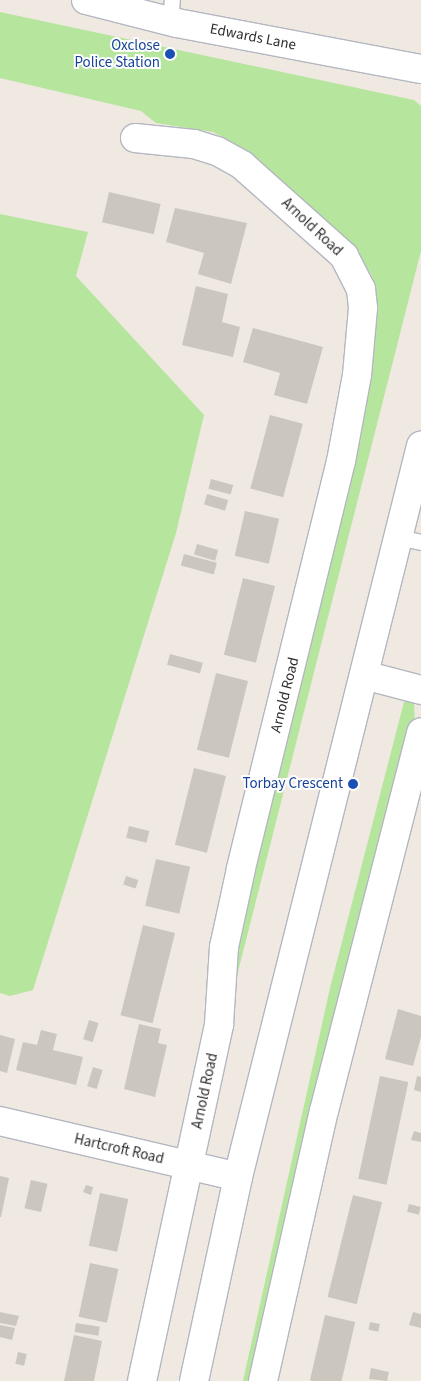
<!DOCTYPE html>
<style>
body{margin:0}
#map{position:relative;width:421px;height:1381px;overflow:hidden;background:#efe9e1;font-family:"Source Sans 3",sans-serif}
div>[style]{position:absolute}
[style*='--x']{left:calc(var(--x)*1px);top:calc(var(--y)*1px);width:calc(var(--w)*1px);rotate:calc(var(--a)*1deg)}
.green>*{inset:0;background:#b6e59e}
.building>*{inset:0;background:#cbc7bf;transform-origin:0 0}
.roads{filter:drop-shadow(1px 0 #b4b7c1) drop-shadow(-1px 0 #b4b7c1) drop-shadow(0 1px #b4b7c1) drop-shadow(0 -1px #b4b7c1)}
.service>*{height:15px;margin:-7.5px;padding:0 7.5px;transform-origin:7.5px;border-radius:7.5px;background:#fff}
.minor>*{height:28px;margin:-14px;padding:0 14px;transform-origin:14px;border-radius:14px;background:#fff}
.tertiary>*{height:28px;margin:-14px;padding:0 14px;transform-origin:14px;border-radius:14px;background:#fff}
.secondary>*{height:28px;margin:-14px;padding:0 14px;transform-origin:14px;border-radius:14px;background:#fff}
.dots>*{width:14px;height:14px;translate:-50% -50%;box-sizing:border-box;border:2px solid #fff;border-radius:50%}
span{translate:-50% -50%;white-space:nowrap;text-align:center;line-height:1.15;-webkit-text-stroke:4px #fff;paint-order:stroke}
.street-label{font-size:15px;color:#2e2e2e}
.transit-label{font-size:15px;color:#164399}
.right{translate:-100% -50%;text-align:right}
</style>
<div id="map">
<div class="green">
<div style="clip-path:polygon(0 12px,414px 100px,421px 106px,421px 251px,229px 1007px,234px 943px,356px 446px,377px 301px,372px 276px,356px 250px,250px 152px,213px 132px,156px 123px,141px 111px,0 78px)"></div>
<div style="clip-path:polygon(0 214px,88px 232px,76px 276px,204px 415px,176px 533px,33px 990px,10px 996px,0 993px)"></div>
<div style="clip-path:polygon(405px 698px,414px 701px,415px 724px,256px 1381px,243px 1381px,330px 988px)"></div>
</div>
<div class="building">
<div style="left:109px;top:192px;width:53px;height:31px;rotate:13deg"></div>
<div style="clip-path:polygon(175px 208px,247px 223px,231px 284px,198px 274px,204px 253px,166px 242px)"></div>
<div style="clip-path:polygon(196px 286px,228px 294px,222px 322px,240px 327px,233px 357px,182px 345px)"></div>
<div style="clip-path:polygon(253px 328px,323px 347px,307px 404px,274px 395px,280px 373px,243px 362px)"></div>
<div style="left:270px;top:415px;width:34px;height:76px;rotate:15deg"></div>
<div style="left:211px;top:479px;width:23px;height:10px;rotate:15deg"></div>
<div style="left:207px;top:494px;width:22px;height:11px;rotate:16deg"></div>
<div style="left:245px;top:511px;width:35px;height:46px;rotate:13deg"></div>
<div style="left:197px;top:544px;width:22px;height:11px;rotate:16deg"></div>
<div style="left:184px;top:554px;width:34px;height:12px;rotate:15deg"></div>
<div style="left:243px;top:578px;width:33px;height:79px;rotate:14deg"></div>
<div style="left:170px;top:654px;width:34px;height:11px;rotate:15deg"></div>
<div style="left:216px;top:673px;width:33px;height:79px;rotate:14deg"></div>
<div style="left:194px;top:768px;width:33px;height:79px;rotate:14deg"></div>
<div style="left:129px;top:826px;width:21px;height:12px;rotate:14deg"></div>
<div style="left:156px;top:859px;width:35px;height:48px;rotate:13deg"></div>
<div style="left:126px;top:876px;width:13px;height:9px;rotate:18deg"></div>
<div style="left:143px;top:925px;width:33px;height:93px;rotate:14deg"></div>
<div style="clip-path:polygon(398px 1009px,421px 1016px,421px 1037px,413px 1066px,385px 1059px)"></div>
<div style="left:89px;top:1020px;width:10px;height:20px;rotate:17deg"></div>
<div style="clip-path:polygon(139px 1024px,161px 1029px,158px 1043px,167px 1045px,155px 1097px,124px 1089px)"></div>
<div style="clip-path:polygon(41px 1030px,57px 1034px,53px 1050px,83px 1057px,76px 1085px,16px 1070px,23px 1042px,37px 1045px)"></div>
<div style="clip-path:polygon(0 1035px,15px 1039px,7px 1073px,0 1071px)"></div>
<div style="left:93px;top:1067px;width:10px;height:20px;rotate:17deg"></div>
<div style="left:380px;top:1076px;width:29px;height:105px;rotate:12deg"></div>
<div style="clip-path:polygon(417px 1076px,421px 1077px,421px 1092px,414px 1090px)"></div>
<div style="clip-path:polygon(414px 1131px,421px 1133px,421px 1142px,411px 1140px)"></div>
<div style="clip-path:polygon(0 1176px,9px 1178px,1px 1217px,0 1217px)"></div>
<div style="left:31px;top:1180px;width:17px;height:29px;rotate:13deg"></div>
<div style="clip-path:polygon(86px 1185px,93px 1187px,91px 1195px,83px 1192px)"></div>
<div style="left:100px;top:1193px;width:29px;height:54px;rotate:12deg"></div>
<div style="left:353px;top:1195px;width:30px;height:105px;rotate:14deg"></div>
<div style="left:409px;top:1204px;width:12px;height:8px;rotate:14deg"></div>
<div style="left:90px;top:1263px;width:29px;height:55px;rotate:12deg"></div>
<div style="clip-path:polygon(0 1312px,19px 1316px,16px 1326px,0 1323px)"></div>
<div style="clip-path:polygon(413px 1312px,421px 1314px,421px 1328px,409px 1325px)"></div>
<div style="left:325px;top:1315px;width:31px;height:67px;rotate:13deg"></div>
<div style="left:370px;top:1322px;width:10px;height:8px;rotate:11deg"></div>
<div style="left:76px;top:1323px;width:24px;height:9px;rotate:9deg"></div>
<div style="clip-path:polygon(0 1325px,15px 1328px,12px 1340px,0 1337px)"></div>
<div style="clip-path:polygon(74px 1335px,102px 1341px,94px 1381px,64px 1381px)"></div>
<div style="left:18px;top:1352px;width:9px;height:12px;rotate:13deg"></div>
<div style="clip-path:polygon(371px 1368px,389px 1372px,387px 1381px,369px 1379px)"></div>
</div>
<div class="roads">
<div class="service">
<div style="--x:170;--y:21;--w:21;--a:-85"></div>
<div style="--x:398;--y:537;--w:24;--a:12"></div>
</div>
<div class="minor">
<div style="--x:135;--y:138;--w:59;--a:5.8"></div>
<div style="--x:194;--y:144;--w:24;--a:17"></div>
<div style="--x:217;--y:151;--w:29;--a:29"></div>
<div style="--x:242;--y:165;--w:137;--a:41.7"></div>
<div style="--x:344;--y:256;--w:37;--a:63"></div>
<div style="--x:361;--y:289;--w:19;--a:84"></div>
<div style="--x:363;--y:308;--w:67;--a:95.1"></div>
<div style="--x:357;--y:375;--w:87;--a:100.5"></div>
<div style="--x:341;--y:461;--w:420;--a:103.8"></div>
<div style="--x:241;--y:869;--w:80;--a:102.3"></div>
<div style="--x:224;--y:947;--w:78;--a:93.7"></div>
<div style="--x:219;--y:1025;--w:364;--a:102.2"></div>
<div style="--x:364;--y:675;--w:59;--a:14.7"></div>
<div style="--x:0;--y:1121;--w:244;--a:13.2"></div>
<div style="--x:263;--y:1381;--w:277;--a:-77.3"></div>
<div style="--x:324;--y:1111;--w:391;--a:-75.6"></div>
</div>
<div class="tertiary">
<div style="--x:86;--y:0;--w:94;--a:14.2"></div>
<div style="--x:177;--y:23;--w:248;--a:10.7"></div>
</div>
<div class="secondary">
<div style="--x:194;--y:1381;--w:209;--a:-77.8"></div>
<div style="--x:238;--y:1177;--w:754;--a:-75.95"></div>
</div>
</div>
<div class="dots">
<div style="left:170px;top:54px;background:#1a4fb4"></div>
<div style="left:353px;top:784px;background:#1a4fb4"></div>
</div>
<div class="street-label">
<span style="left:253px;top:37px;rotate:11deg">Edwards Lane</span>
<span style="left:312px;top:227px;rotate:43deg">Arnold Road</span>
<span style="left:285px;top:695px;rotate:-76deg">Arnold Road</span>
<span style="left:205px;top:1091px;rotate:-78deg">Arnold Road</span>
<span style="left:119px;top:1149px;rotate:13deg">Hartcroft Road</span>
</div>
<div class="transit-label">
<span class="right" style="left:160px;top:54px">Oxclose<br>Police Station</span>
<span class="right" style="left:343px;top:784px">Torbay Crescent</span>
</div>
</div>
